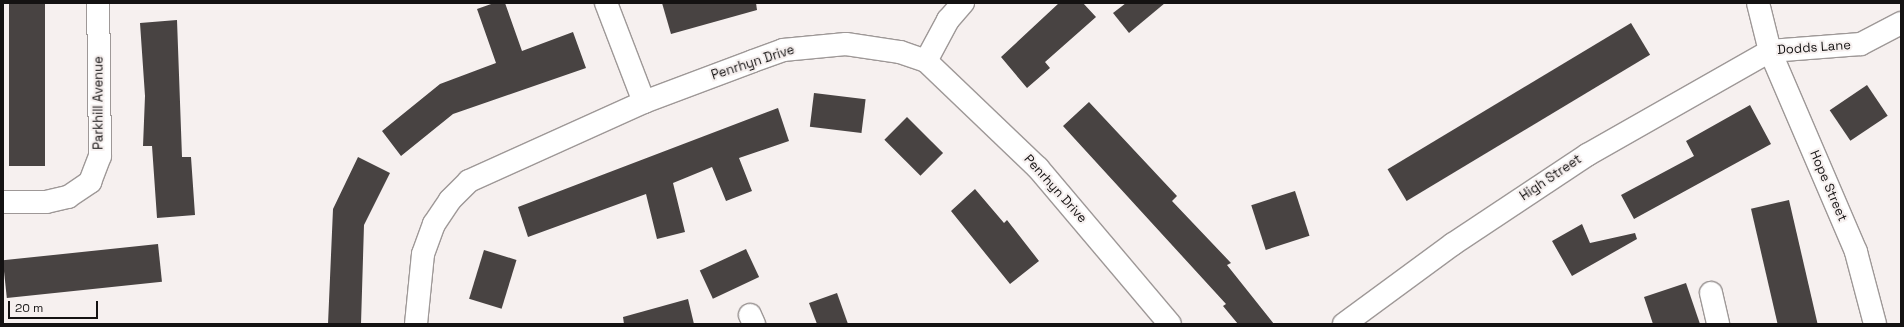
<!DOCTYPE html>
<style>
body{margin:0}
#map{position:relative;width:1904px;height:327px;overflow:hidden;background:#f6f0ef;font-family:"Space Grotesk",sans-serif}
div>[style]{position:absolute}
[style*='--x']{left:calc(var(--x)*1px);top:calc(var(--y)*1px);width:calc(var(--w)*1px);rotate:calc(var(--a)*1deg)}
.building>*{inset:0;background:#484342;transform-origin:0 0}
.roads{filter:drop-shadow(1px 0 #9e9897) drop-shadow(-1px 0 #9e9897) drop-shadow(0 1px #9e9897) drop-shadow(0 -1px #9e9897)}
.minor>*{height:22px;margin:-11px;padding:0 11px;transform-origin:11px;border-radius:11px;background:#fff}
.tertiary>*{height:22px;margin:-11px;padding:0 11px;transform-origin:11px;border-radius:11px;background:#fff}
span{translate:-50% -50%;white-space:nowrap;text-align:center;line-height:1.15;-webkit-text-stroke:4px #f6f0ef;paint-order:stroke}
.street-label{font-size:13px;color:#141212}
.frame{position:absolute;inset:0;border:4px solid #141212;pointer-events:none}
.scale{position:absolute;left:8px;top:301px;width:90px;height:18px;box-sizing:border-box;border:2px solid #141212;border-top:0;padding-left:5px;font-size:12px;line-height:14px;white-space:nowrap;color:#141212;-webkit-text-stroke:3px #f6f0ef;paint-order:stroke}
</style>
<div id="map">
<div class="building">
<div style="left:9px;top:3px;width:36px;height:163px"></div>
<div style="clip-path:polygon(494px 3px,505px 3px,522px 51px,573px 32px,586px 68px,453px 114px,401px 156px,382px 131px,440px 84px,496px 63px,477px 9px)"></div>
<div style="clip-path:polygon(662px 3px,756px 3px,757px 10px,671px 34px)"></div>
<div style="clip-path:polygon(1059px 3px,1083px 3px,1096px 17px,1045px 62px,1050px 68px,1027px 88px,1001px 57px)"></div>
<div style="clip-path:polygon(1126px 3px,1165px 3px,1129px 33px,1113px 13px)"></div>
<div style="clip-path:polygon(177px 20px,182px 157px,191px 157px,195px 215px,157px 218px,152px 146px,143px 146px,145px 96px,140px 23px)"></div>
<div style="left:1631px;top:23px;width:37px;height:284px;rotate:59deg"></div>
<div style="left:1867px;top:85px;width:37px;height:45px;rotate:56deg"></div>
<div style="left:814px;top:93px;width:52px;height:34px;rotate:7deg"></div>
<div style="clip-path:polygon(1089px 102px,1177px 196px,1172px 201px,1231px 263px,1227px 265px,1274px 324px,1238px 324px,1223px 306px,1226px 304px,1063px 126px)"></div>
<div style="clip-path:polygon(1750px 105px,1771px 144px,1634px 219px,1621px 195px,1694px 156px,1686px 141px)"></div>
<div style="clip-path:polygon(778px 108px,789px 141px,739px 158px,752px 191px,726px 201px,712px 167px,673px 183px,685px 232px,657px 239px,646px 194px,528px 237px,518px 207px)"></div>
<div style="left:907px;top:117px;width:51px;height:32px;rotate:45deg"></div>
<div style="clip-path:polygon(358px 157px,390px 173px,364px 225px,361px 324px,328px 324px,333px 209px)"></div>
<div style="clip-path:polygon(975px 189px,1004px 223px,1007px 220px,1039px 261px,1010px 284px,951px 211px)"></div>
<div style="left:1295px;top:191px;width:47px;height:46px;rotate:72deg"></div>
<div style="left:1789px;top:200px;width:127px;height:39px;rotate:77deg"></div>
<div style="clip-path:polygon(1582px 224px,1590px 243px,1635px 233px,1637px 239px,1572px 276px,1552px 241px)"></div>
<div style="left:158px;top:244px;width:38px;height:156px;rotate:84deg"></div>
<div style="left:746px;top:249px;width:31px;height:51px;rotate:65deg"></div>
<div style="left:484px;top:250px;width:34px;height:51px;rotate:17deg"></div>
<div style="clip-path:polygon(1686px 283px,1700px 324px,1653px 324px,1644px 297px)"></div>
<div style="clip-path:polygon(837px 293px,848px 324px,817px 324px,809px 303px)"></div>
<div style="clip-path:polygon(688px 299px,694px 324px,624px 324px,623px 317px)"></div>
</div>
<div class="roads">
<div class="minor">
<div style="--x:606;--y:3;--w:106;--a:69"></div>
<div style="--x:926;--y:61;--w:47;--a:-61.8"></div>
<div style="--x:948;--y:20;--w:23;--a:-49"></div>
<div style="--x:3;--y:202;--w:43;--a:0"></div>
<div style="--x:46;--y:202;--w:23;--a:-13"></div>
<div style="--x:68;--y:197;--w:27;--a:-34"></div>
<div style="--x:90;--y:182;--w:28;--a:-69"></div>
<div style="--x:100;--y:156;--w:153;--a:-90.7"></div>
<div style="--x:1711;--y:293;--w:32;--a:77"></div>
<div style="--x:750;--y:315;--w:10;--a:66"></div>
<div style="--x:416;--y:324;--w:70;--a:-84.3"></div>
<div style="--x:423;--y:254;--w:32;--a:-70"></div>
<div style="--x:434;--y:224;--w:29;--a:-56"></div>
<div style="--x:450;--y:200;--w:27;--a:-45"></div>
<div style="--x:469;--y:181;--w:192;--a:-24.3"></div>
<div style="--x:644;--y:102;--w:116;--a:-20.6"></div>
<div style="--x:753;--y:61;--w:32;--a:-20"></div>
<div style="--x:783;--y:50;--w:63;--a:-5.4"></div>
<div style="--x:846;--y:44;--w:55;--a:8.4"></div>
<div style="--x:900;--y:52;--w:28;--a:19"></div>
<div style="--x:926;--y:61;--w:155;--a:43.7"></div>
<div style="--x:1038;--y:168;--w:204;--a:49.8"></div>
</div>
<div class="tertiary">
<div style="--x:1758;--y:3;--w:49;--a:76"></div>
<div style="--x:1770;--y:51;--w:219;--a:66.8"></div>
<div style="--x:1856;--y:252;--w:74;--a:75.2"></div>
<div style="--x:1344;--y:324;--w:135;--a:-36.3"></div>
<div style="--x:1453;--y:244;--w:161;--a:-33.6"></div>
<div style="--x:1587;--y:155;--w:210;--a:-29.6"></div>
<div style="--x:1770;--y:51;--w:91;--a:-4.4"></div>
<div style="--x:1861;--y:44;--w:45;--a:-27.7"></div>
</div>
</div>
<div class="street-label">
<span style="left:1814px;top:48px;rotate:-4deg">Dodds Lane</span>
<span style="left:753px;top:63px;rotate:-18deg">Penrhyn Drive</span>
<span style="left:99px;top:103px;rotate:-90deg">Parkhill Avenue</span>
<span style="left:1551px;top:178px;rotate:-34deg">High Street</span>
<span style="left:1828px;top:186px;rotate:67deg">Hope Street</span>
<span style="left:1055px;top:189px;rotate:48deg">Penrhyn Drive</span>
</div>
<div class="frame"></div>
<div class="scale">20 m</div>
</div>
